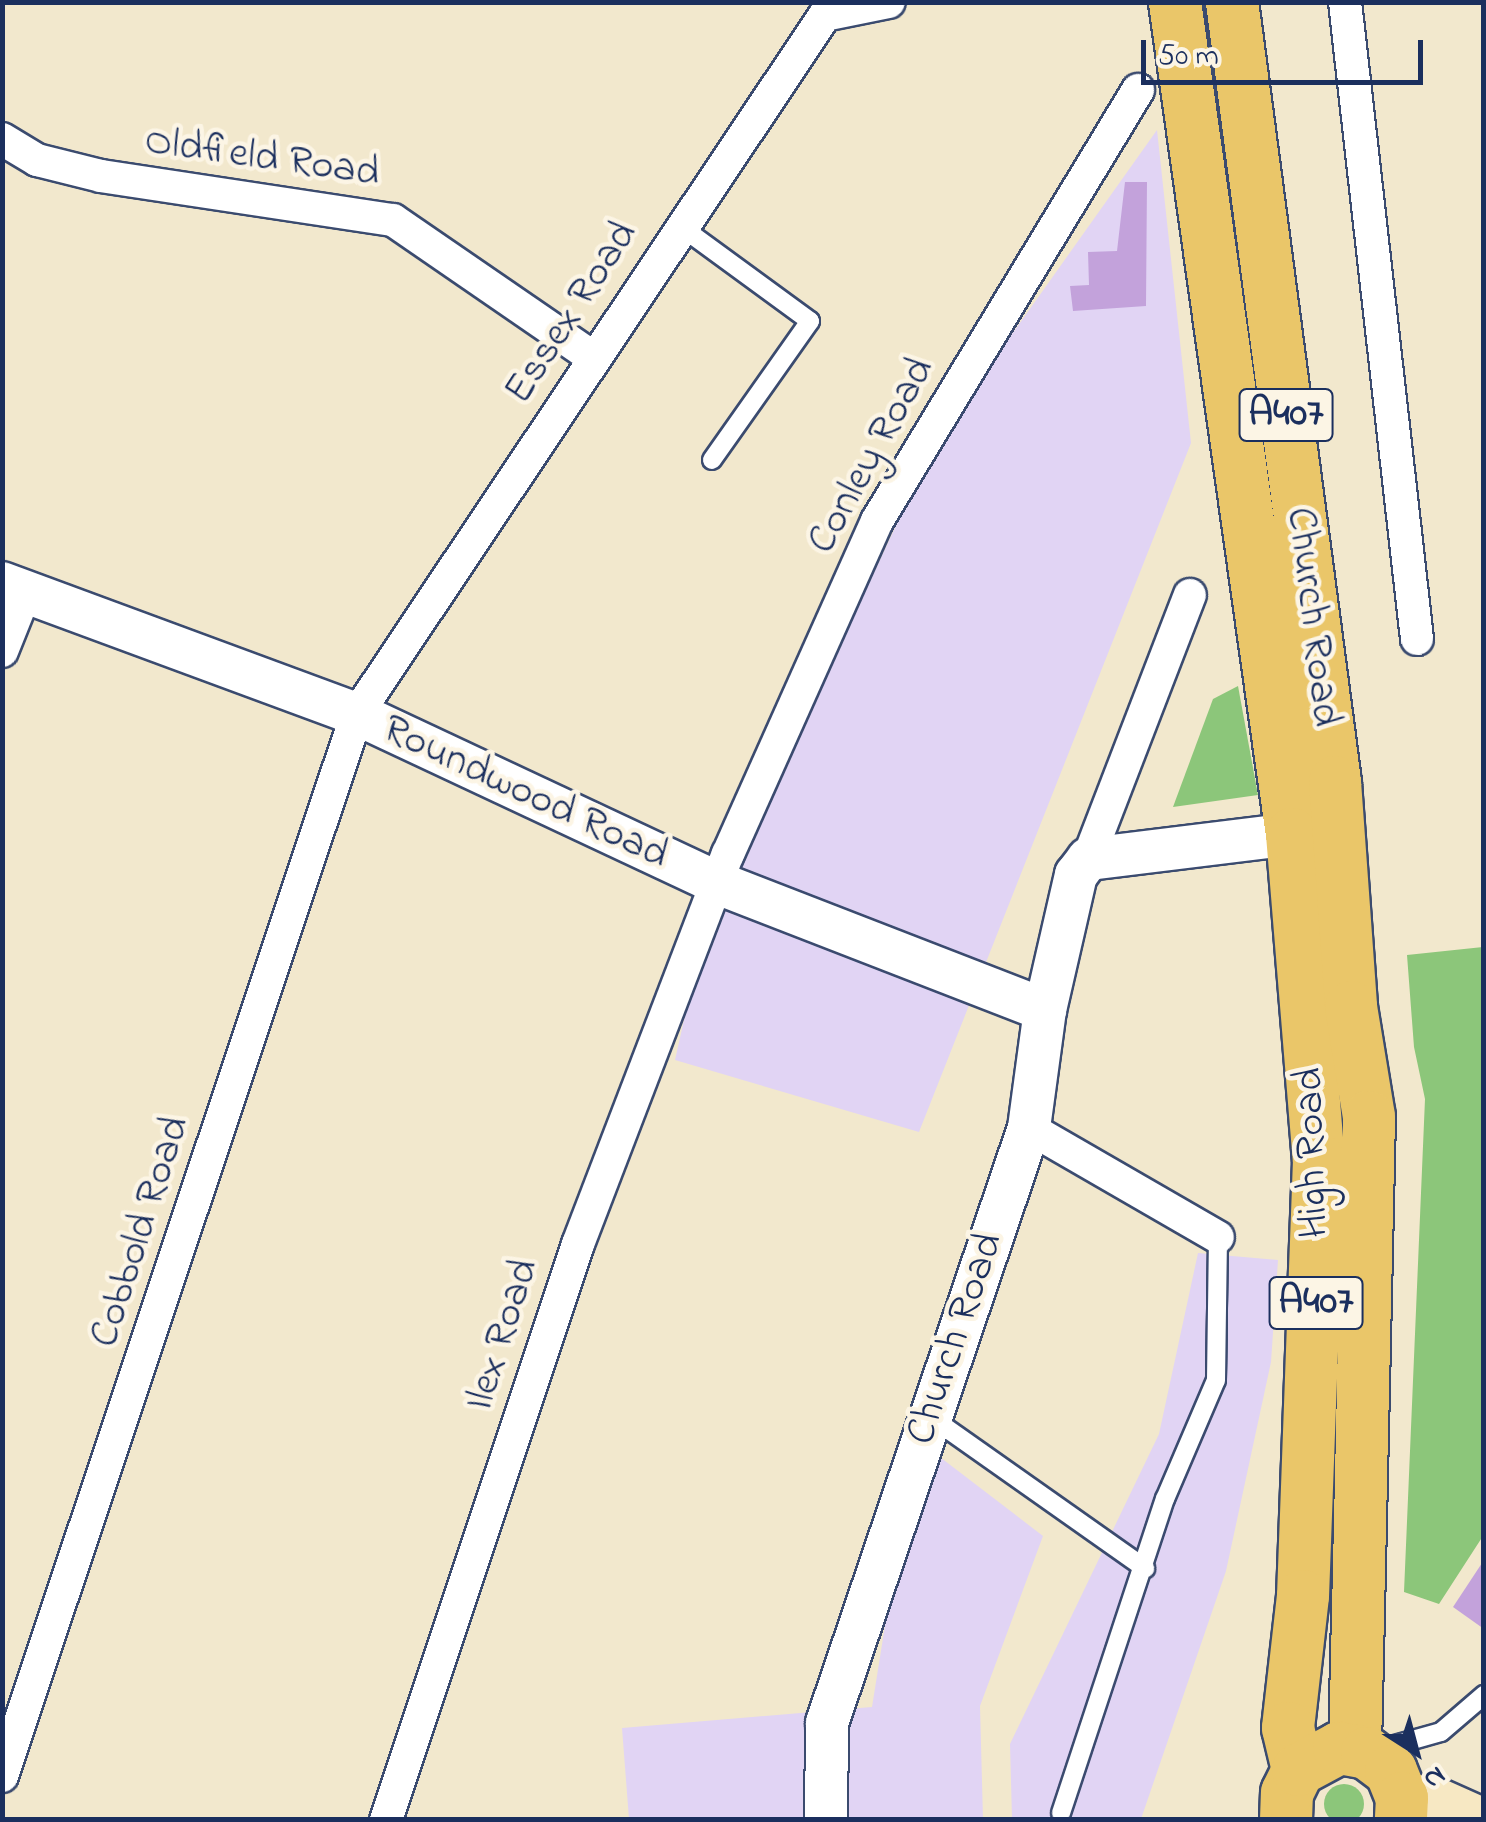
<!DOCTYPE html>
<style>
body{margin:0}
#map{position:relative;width:1486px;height:1822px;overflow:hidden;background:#f2e8cd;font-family:"Indie Flower",sans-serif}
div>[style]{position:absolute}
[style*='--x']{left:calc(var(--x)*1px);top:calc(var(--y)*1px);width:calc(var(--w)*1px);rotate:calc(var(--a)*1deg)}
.built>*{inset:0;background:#e1d4f4}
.green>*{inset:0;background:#8cc67a}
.round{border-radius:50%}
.building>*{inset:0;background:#c3a2db}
.roads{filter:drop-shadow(2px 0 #3b4b6f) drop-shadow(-2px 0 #3b4b6f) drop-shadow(0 2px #3b4b6f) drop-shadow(0 -2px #3b4b6f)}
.service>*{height:18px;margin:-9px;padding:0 9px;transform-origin:9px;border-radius:9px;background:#fff}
.minor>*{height:32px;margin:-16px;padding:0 16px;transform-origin:16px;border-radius:16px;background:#fff}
.tertiary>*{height:42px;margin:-21px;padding:0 21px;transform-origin:21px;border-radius:21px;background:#fff}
.secondary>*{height:48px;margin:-24px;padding:0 24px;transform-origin:24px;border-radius:24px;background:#f7e8c3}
.primary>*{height:52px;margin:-26px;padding:0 26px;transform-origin:26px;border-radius:26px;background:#eac669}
span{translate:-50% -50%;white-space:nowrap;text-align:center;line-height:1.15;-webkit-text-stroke:9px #fcf5e5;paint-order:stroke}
.shield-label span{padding:2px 8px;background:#fcf5e5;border:2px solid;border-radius:8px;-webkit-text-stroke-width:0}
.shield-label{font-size:40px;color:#1b2f5e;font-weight:700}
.street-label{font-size:42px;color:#1b2f5e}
.frame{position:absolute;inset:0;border:5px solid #1b2f5e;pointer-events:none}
.north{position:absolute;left:1366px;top:1702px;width:100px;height:100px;-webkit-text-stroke:8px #fcf5e5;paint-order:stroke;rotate:144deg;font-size:28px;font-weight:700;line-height:40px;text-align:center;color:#1b2f5e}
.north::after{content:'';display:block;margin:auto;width:35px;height:45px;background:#1b2f5e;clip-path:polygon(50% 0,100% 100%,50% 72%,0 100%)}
.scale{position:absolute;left:1141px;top:40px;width:282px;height:45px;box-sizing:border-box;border:5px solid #1b2f5e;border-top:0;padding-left:12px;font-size:30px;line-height:35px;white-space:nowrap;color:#1b2f5e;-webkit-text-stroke:8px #fcf5e5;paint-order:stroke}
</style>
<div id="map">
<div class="built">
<div style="clip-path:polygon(1157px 130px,1191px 443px,919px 1132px,675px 1060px,715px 882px,742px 852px,936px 441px)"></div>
<div style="clip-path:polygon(1198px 1253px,1278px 1260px,1271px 1362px,1226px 1571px,1141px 1819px,1012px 1819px,1010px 1744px,1159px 1434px)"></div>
<div style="clip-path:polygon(915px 1438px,1043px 1536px,980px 1706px,983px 1819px,629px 1819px,622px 1728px,872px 1707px)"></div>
</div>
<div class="green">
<div style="clip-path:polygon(1238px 686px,1258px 795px,1173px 807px,1213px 699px)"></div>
<div style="clip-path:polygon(1483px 947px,1483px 1536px,1439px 1604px,1404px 1592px,1425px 1099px,1414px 1047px,1407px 955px)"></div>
<div class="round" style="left:1324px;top:1784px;width:40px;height:40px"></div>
</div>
<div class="building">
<div style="clip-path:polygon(1125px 182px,1147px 182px,1146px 306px,1073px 311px,1070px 286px,1089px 285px,1088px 252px,1117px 251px)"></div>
<div style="clip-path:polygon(1484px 1560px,1484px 1629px,1453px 1607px)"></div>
</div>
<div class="roads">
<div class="service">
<div style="--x:680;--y:226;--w:161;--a:36.2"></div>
<div style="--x:810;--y:321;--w:170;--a:125.2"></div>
<div style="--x:932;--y:1418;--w:261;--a:35.2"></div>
<div style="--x:1377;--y:1750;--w:66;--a:-15.7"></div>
<div style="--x:1441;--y:1732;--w:57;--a:-40.7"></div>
<div style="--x:1061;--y:1813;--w:331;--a:-71.7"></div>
<div style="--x:1165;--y:1499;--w:129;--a:-66.8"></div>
<div style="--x:1216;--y:1380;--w:143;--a:-89.2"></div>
</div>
<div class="minor">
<div style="--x:1345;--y:2;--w:641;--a:83.55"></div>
<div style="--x:2;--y:139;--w:41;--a:31"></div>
<div style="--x:37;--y:160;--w:66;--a:14"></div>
<div style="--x:101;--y:176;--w:295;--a:8.6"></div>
<div style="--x:393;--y:220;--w:244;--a:34.5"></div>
<div style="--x:2;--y:651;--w:65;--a:-68.2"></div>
<div style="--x:1088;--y:859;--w:283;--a:-68.9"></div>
<div style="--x:1029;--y:1128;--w:218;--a:30"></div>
<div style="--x:2;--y:1776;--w:1120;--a:-71.52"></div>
<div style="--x:357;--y:714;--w:841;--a:-56.2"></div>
<div style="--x:825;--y:15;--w:65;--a:-11.5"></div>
<div style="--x:386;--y:1820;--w:607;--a:-71.57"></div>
<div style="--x:578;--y:1244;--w:418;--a:-69"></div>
<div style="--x:728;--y:854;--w:365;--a:-65.9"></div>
<div style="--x:877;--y:521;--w:504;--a:-58.8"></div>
</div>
<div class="tertiary">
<div style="--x:2;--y:583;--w:378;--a:20.3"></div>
<div style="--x:357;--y:714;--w:395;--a:25.1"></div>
<div style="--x:715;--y:882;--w:354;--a:21.2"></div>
<div style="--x:826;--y:1820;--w:97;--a:-89.4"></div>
<div style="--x:827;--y:1723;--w:628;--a:-71.25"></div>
<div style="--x:1029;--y:1128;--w:119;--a:-82.3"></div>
<div style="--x:1045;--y:1010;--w:139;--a:-77.1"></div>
<div style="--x:1076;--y:875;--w:20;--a:-53"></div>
<div style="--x:1088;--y:859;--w:206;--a:-7"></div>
</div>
<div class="secondary">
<div style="--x:1402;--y:1798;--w:30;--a:4"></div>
<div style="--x:1432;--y:1800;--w:49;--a:24"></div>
</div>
<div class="primary">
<div style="--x:1175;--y:2;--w:840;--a:82"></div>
<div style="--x:1292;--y:834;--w:327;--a:85.3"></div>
<div style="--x:1319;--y:1160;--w:436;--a:92.1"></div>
<div style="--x:1303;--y:1596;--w:133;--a:96.5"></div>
<div style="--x:1288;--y:1728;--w:43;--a:76.6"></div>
<div style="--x:1232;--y:2;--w:787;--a:82.48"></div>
<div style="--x:1335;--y:782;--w:226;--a:85.9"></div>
<div style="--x:1351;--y:1007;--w:111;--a:80.7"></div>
<div style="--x:1369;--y:1117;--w:632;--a:91.27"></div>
<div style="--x:1286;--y:1820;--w:27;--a:-88"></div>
<div style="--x:1287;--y:1793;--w:25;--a:-64"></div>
<div style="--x:1298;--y:1770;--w:47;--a:-28.2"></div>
<div style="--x:1339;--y:1748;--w:28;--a:10"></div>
<div style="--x:1367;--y:1753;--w:30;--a:37"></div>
<div style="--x:1391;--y:1771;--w:29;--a:68"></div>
<div style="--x:1402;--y:1798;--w:22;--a:93"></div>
</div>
</div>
<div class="shield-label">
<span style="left:1286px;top:415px">A407</span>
<span style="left:1316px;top:1303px">A407</span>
</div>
<div class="street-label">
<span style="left:262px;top:158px;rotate:8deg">Oldfield Road</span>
<span style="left:572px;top:313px;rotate:-57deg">Essex Road</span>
<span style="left:872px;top:456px;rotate:-61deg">Conley Road</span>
<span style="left:1312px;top:617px;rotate:83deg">Church Road</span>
<span style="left:525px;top:793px;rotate:25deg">Roundwood Road</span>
<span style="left:1313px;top:1153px;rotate:-92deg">High Road</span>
<span style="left:141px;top:1232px;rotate:-72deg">Cobbold Road</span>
<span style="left:503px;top:1335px;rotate:-72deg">Ilex Road</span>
<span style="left:956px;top:1339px;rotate:-71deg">Church Road</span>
</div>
<div class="frame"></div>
<div class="north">N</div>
<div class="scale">50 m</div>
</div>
